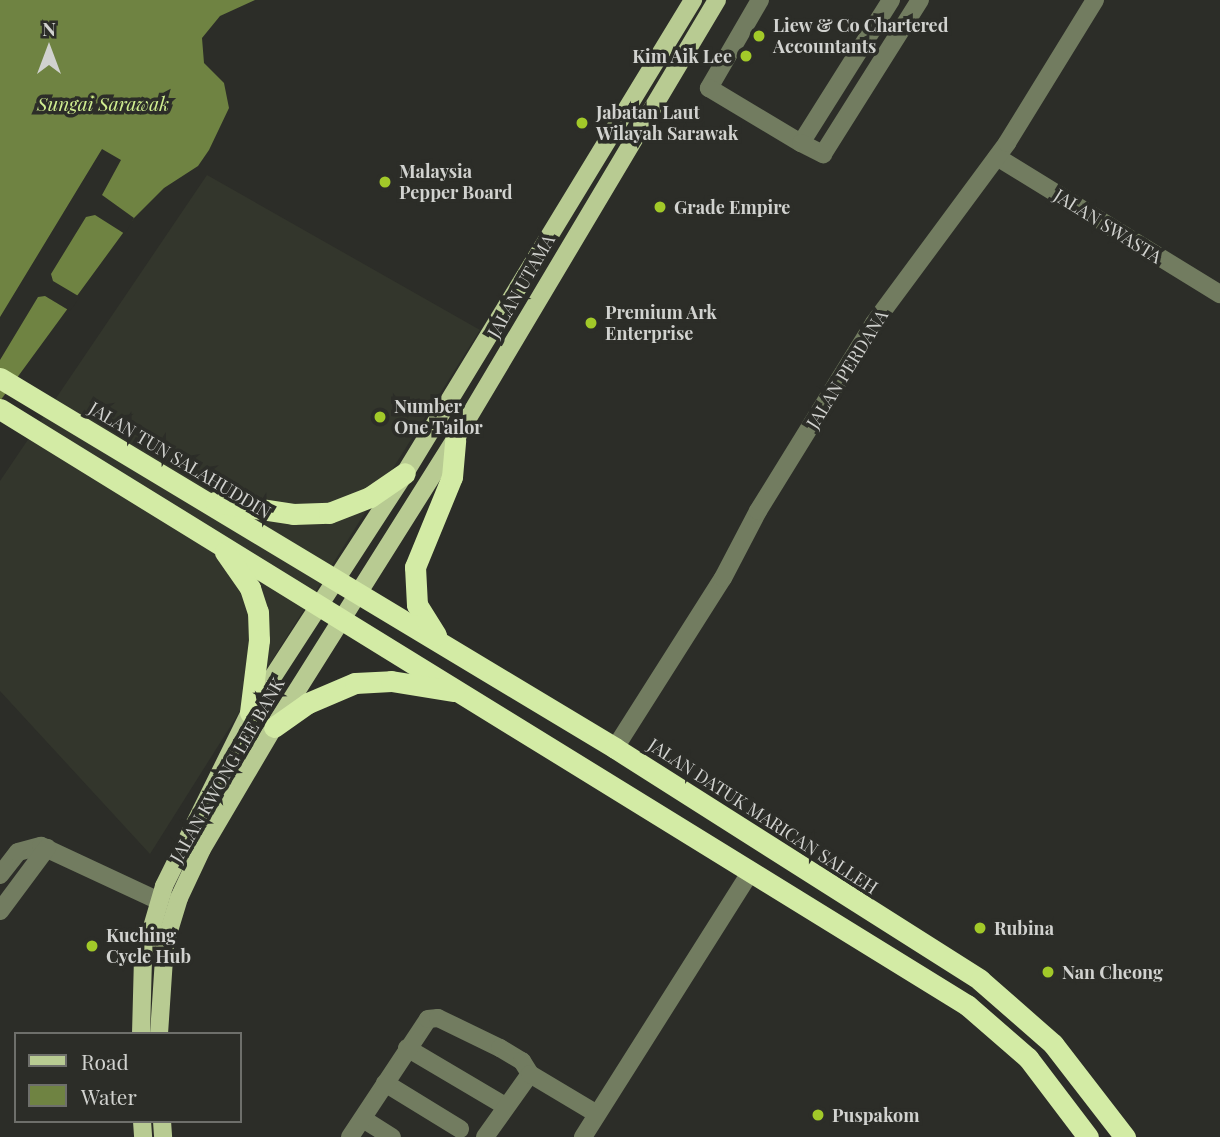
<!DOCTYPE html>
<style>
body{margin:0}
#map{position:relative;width:1220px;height:1137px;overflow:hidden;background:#2c2d28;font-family:"Playfair Display",serif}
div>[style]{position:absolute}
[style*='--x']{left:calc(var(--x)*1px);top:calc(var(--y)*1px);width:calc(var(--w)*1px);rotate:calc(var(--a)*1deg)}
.built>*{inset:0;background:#33362c}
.water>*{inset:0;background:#6f8342}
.pier>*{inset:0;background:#2c2d28}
.minor>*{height:18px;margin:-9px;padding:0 9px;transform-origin:9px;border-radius:9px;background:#727c60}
.major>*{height:18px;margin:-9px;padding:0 9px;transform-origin:9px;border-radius:9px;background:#b8cb92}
.highway>*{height:21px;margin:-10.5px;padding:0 10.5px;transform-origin:10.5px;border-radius:10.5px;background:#d3eba5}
.dots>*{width:19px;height:19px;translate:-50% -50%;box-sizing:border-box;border:4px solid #2c2d28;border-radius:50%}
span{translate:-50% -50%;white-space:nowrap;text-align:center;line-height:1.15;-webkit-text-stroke:7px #2c2d28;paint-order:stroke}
.poi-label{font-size:18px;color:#d1d2cf;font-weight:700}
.left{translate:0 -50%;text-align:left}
.right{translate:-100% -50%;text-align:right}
.street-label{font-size:18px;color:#d1d2cf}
.water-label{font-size:19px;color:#d0ee90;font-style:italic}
.legend{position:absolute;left:14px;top:1032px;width:228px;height:91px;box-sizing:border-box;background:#2c2d28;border:2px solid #6e6f6b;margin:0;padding:9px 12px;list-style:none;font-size:21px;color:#d1d2cf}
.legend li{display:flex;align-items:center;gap:14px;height:35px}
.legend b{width:35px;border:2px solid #6e6f6b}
.north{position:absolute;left:14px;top:14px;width:70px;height:70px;-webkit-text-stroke:5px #2c2d28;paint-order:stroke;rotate:0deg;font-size:19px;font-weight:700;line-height:28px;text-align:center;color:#d1d2cf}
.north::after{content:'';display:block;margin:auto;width:24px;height:32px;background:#d1d2cf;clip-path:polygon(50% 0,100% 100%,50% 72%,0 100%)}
</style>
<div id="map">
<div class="built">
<div style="clip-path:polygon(207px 175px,480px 330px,150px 854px,0 691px,0 481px)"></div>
</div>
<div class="water">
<div style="clip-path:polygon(0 0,255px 0,220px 16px,202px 38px,204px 63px,224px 83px,229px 108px,209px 150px,198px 166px,164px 188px,134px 218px,0 401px)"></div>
</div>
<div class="pier">
<div style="clip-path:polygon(102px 149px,121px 160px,102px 195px,134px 218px,125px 234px,95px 215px,86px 217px,51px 274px,53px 281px,80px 297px,70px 311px,45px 296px,38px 297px,0 360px,0 317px)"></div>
</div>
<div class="minor">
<div style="--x:760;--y:0;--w:102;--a:120.1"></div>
<div style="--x:709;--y:88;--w:107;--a:30.9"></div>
<div style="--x:801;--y:143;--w:169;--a:-57.8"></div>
<div style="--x:801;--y:143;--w:25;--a:27"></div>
<div style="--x:823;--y:154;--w:182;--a:-57.8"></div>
<div style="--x:997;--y:157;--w:262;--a:31.6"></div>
<div style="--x:615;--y:748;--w:201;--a:-57.6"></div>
<div style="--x:723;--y:578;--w:76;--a:-62.4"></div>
<div style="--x:758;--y:511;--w:221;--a:-58.3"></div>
<div style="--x:874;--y:323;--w:224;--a:-53.5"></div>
<div style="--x:1007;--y:143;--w:168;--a:-58.4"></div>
<div style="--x:0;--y:875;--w:29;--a:-52"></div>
<div style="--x:18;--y:852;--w:24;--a:-15"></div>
<div style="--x:41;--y:846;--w:130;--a:25"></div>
<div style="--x:0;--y:911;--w:79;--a:-53.3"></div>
<div style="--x:407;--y:1048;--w:114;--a:30.6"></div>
<div style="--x:385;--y:1083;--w:88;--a:31.5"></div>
<div style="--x:363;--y:1119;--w:34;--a:32"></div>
<div style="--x:350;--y:1137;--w:141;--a:-56.5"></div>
<div style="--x:428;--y:1019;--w:10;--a:-6"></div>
<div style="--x:438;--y:1018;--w:69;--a:25.8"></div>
<div style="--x:500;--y:1048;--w:26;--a:31"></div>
<div style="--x:522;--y:1061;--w:15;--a:58"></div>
<div style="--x:485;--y:1137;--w:77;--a:-54.5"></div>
<div style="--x:530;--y:1074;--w:78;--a:30.8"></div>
<div style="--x:583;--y:1137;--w:312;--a:-57.7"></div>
</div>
<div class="major">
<div style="--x:141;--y:1034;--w:76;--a:-88.5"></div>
<div style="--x:143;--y:958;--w:75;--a:-73.7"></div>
<div style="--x:164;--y:886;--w:194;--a:-63.7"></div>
<div style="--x:250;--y:712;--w:285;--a:-57"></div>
<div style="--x:405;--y:473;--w:554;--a:-58.66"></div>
<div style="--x:159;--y:1034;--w:90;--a:-86.2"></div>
<div style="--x:165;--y:944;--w:48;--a:-73.1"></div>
<div style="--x:179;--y:898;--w:54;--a:-64.9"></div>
<div style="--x:202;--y:849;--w:142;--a:-59.5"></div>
<div style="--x:274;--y:727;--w:339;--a:-57.8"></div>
<div style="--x:455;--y:440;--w:512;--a:-59.23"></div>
<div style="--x:142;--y:1121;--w:16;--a:86"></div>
<div style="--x:162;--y:1121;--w:16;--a:86"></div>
</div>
<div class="highway">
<div style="--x:0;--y:378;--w:718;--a:31.03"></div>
<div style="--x:615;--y:748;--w:432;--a:32.4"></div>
<div style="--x:980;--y:980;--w:97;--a:41.2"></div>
<div style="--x:1053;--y:1044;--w:118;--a:52.3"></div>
<div style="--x:0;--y:409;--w:1136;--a:31.65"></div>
<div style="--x:967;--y:1005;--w:81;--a:41"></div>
<div style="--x:1028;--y:1058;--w:99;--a:52.8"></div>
<div style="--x:215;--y:502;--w:79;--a:8.7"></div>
<div style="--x:293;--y:514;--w:36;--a:-2"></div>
<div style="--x:329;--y:513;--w:44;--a:-21.3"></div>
<div style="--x:370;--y:497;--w:42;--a:-34.4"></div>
<div style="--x:225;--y:552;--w:44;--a:55.2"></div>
<div style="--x:250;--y:588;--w:25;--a:72"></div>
<div style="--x:258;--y:612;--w:28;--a:88"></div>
<div style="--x:259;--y:640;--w:73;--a:97.1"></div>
<div style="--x:436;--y:635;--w:36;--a:-122"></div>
<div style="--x:417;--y:605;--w:38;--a:-93"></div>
<div style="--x:415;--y:567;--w:97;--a:-67.7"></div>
<div style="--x:452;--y:477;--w:37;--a:-85"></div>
<div style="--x:274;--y:727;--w:42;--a:-35.2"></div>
<div style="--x:308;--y:703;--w:51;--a:-23.1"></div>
<div style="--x:355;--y:683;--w:36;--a:-3"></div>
<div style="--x:391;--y:681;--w:64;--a:9"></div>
</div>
<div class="dots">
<div style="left:759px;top:36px;background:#a2c929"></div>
<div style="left:746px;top:56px;background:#a2c929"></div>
<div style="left:582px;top:123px;background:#a2c929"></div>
<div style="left:385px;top:182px;background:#a2c929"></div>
<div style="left:660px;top:207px;background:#a2c929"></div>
<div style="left:591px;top:323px;background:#a2c929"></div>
<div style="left:380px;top:417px;background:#a2c929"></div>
<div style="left:980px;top:928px;background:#a2c929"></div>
<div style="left:92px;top:946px;background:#a2c929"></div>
<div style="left:1048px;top:972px;background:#a2c929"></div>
<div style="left:818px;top:1115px;background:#a2c929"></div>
</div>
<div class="poi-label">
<span class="left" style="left:773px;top:36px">Liew &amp; Co Chartered<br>Accountants</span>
<span class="right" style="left:732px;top:56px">Kim Aik Lee</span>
<span class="left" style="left:596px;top:123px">Jabatan Laut<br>Wilayah Sarawak</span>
<span class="left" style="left:399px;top:182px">Malaysia<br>Pepper Board</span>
<span class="left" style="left:674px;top:207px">Grade Empire</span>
<span class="left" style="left:605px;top:323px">Premium Ark<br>Enterprise</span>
<span class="left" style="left:394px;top:417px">Number<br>One Tailor</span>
<span class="left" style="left:994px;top:928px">Rubina</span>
<span class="left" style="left:106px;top:946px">Kuching<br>Cycle Hub</span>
<span class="left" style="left:1062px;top:972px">Nan Cheong</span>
<span class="left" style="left:832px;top:1115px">Puspakom</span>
</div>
<div class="street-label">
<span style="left:1108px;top:226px;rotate:32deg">JALAN SWASTA</span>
<span style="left:521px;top:286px;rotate:-60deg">JALAN UTAMA</span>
<span style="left:847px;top:369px;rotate:-58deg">JALAN PERDANA</span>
<span style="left:180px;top:460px;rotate:31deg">JALAN TUN SALAHUDDIN</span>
<span style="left:227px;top:770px;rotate:-60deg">JALAN KWONG LEE BANK</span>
<span style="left:763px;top:816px;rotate:33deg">JALAN DATUK MARICAN SALLEH</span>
</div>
<div class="water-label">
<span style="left:103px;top:104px">Sungai Sarawak</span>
</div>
<ul class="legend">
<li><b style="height:9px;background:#b8cb92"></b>Road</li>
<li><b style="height:19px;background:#6f8342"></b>Water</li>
</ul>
<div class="north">N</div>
</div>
